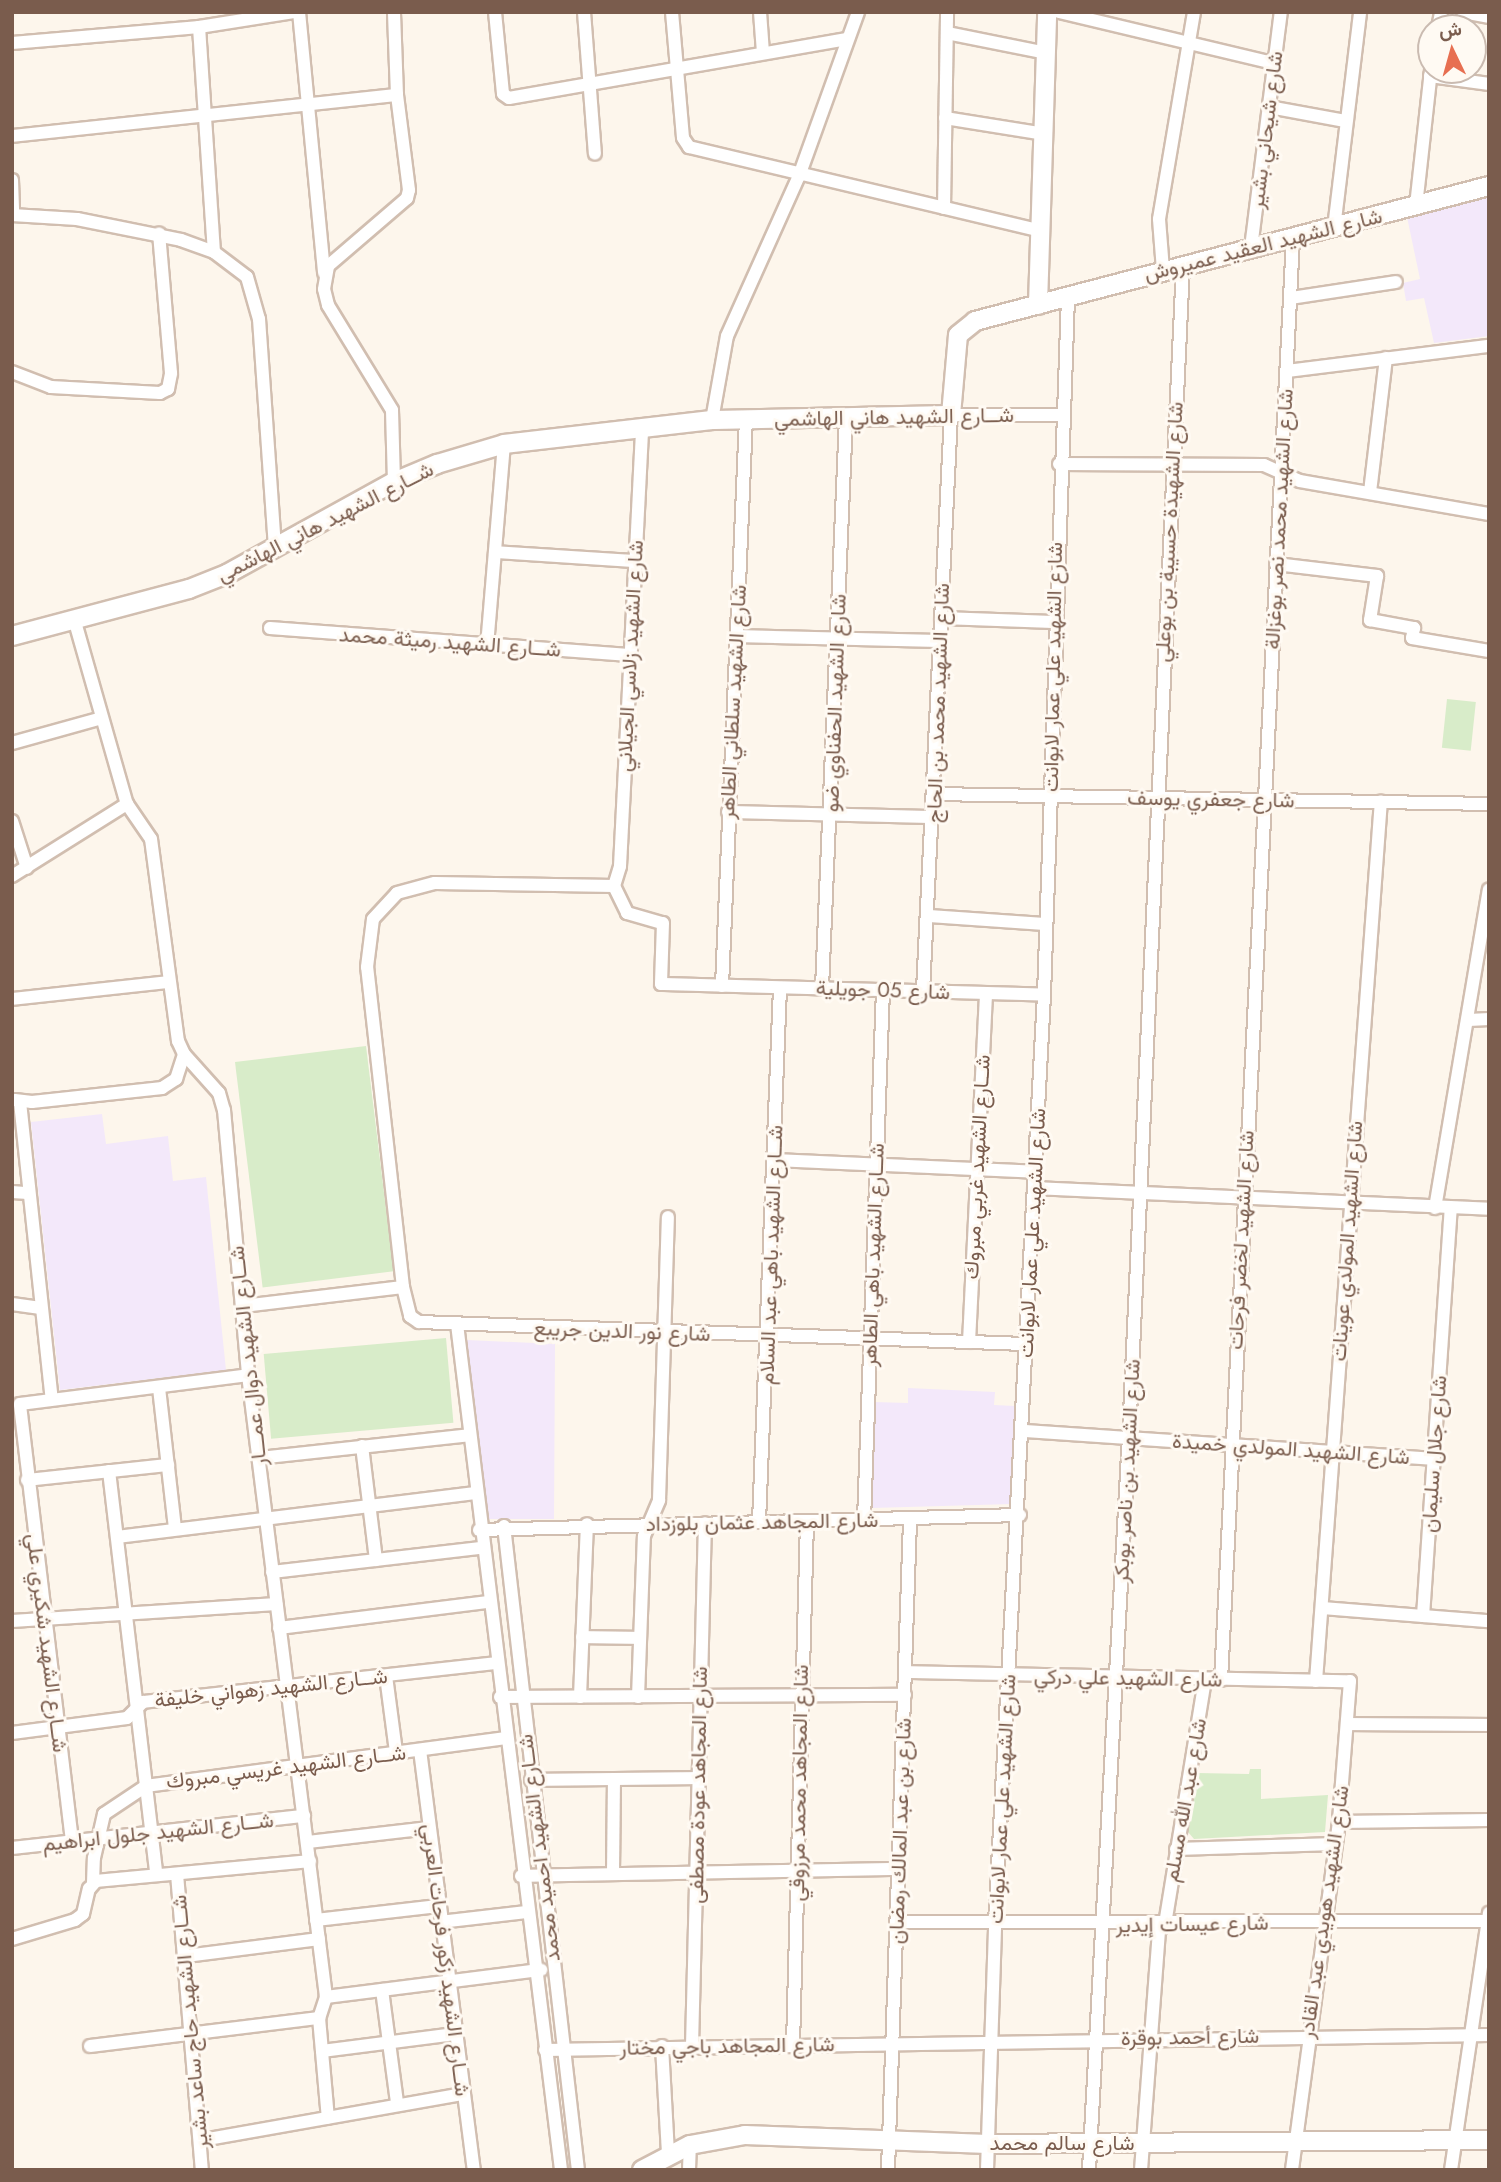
<!DOCTYPE html>
<meta charset="utf-8">
<style>
body{margin:0}
#map{position:relative;width:1501px;height:2182px;overflow:hidden;background:#fdf6ec;font-family:Jost,Vazirmatn,sans-serif}
div>[style]{position:absolute}
[style*='--x']{left:calc(var(--x)*1px);top:calc(var(--y)*1px);width:calc(var(--w)*1px);rotate:calc(var(--a)*1deg)}
.education>*{inset:0;background:#f3e8fa}
.green>*{inset:0;background:#d8ecc9;transform-origin:0 0}
.roads{filter:drop-shadow(2px 0 #d1beb0) drop-shadow(-2px 0 #d1beb0) drop-shadow(0 2px #d1beb0) drop-shadow(0 -2px #d1beb0)}
.street>*{height:12px;margin:-6px;padding:0 6px;transform-origin:6px;border-radius:6px;background:#fff}
.secondary>*{height:18px;margin:-9px;padding:0 9px;transform-origin:9px;border-radius:9px;background:#fff}
span{translate:-50% -50%;white-space:nowrap;text-align:center;line-height:1.15;-webkit-text-stroke:6px #fffaf3;paint-order:stroke}
.street-label{font-size:21px;color:#7a5c4d}
.frame{position:absolute;inset:0;border:14px solid #7a5c4d;pointer-events:none}
.north{position:absolute;left:1417px;top:14px;width:70px;height:70px;box-sizing:border-box;background:#fffaf3;border:2px solid #cabbb1;border-radius:50%;rotate:355deg;font-size:19px;font-weight:700;line-height:28px;text-align:center;color:#7a5c4d}
.north::after{content:'';display:block;margin:auto;width:24px;height:32px;background:#e76f51;clip-path:polygon(50% 0,100% 100%,50% 72%,0 100%)}
</style>
<div id="map">
<div class="education">
<div style="clip-path:polygon(1489px 195px,1489px 336px,1434px 343px,1424px 298px,1406px 301px,1403px 283px,1420px 279px,1407px 217px)"></div>
<div style="clip-path:polygon(102px 1114px,106px 1144px,168px 1136px,173px 1181px,206px 1177px,226px 1370px,60px 1390px,31px 1122px)"></div>
<div style="clip-path:polygon(467px 1340px,555px 1344px,554px 1519px,483px 1519px)"></div>
<div style="clip-path:polygon(908px 1388px,995px 1392px,994px 1405px,1015px 1406px,1012px 1504px,872px 1508px,874px 1402px,908px 1403px)"></div>
</div>
<div class="green">
<div style="left:1447px;top:699px;width:29px;height:49px;rotate:6deg"></div>
<div style="left:366px;top:1046px;width:227px;height:132px;rotate:83deg"></div>
<div style="left:446px;top:1338px;width:85px;height:183px;rotate:85deg"></div>
<div style="clip-path:polygon(1250px 1769px,1261px 1769px,1261px 1799px,1328px 1795px,1325px 1832px,1194px 1839px,1188px 1832px,1197px 1773px,1249px 1774px)"></div>
</div>
<div class="roads">
<div class="street">
<div style="--x:299;--y:12;--w:262;--a:84.5"></div>
<div style="--x:495;--y:12;--w:82;--a:84.4"></div>
<div style="--x:503;--y:94;--w:7;--a:34"></div>
<div style="--x:509;--y:98;--w:343;--a:-9.9"></div>
<div style="--x:584;--y:12;--w:142;--a:85.6"></div>
<div style="--x:672;--y:12;--w:126;--a:85"></div>
<div style="--x:683;--y:138;--w:11;--a:56"></div>
<div style="--x:689;--y:147;--w:363;--a:13.4"></div>
<div style="--x:760;--y:12;--w:41;--a:85.8"></div>
<div style="--x:1059;--y:12;--w:220;--a:13.4"></div>
<div style="--x:1463;--y:12;--w:26;--a:11"></div>
<div style="--x:199;--y:27;--w:225;--a:86.2"></div>
<div style="--x:1438;--y:28;--w:16;--a:-79"></div>
<div style="--x:947;--y:33;--w:101;--a:11.4"></div>
<div style="--x:12;--y:43;--w:188;--a:-4.9"></div>
<div style="--x:199;--y:27;--w:96;--a:-9"></div>
<div style="--x:1430;--y:76;--w:60;--a:7.7"></div>
<div style="--x:1269;--y:107;--w:77;--a:10.4"></div>
<div style="--x:945;--y:118;--w:101;--a:9.1"></div>
<div style="--x:12;--y:136;--w:387;--a:-6.1"></div>
<div style="--x:12;--y:180;--w:35;--a:88"></div>
<div style="--x:1416;--y:206;--w:137;--a:-83.7"></div>
<div style="--x:944;--y:208;--w:196;--a:-89.1"></div>
<div style="--x:12;--y:215;--w:65;--a:3.5"></div>
<div style="--x:77;--y:219;--w:106;--a:11.4"></div>
<div style="--x:181;--y:240;--w:35;--a:20"></div>
<div style="--x:214;--y:252;--w:41;--a:37.1"></div>
<div style="--x:247;--y:277;--w:44;--a:74.1"></div>
<div style="--x:259;--y:319;--w:230;--a:86"></div>
<div style="--x:1334;--y:228;--w:218;--a:-83.1"></div>
<div style="--x:1251;--y:248;--w:238;--a:-82.8"></div>
<div style="--x:1163;--y:270;--w:51;--a:-94.5"></div>
<div style="--x:1159;--y:219;--w:210;--a:-80.4"></div>
<div style="--x:1291;--y:298;--w:106;--a:-8.7"></div>
<div style="--x:1287;--y:371;--w:204;--a:-7.1"></div>
<div style="--x:12;--y:372;--w:42;--a:21"></div>
<div style="--x:51;--y:387;--w:109;--a:3.2"></div>
<div style="--x:160;--y:393;--w:9;--a:-27"></div>
<div style="--x:168;--y:389;--w:16;--a:-79"></div>
<div style="--x:171;--y:373;--w:140;--a:-94.9"></div>
<div style="--x:712;--y:420;--w:85;--a:-79.9"></div>
<div style="--x:727;--y:336;--w:175;--a:-65.8"></div>
<div style="--x:799;--y:176;--w:174;--a:-70.2"></div>
<div style="--x:1059;--y:464;--w:205;--a:0.3"></div>
<div style="--x:1264;--y:465;--w:39;--a:24"></div>
<div style="--x:1300;--y:481;--w:192;--a:9.9"></div>
<div style="--x:394;--y:482;--w:72;--a:-91.6"></div>
<div style="--x:392;--y:410;--w:123;--a:-121.4"></div>
<div style="--x:328;--y:305;--w:16;--a:-104"></div>
<div style="--x:324;--y:289;--w:23;--a:-80"></div>
<div style="--x:328;--y:266;--w:104;--a:-40.7"></div>
<div style="--x:407;--y:198;--w:8;--a:-76"></div>
<div style="--x:409;--y:190;--w:96;--a:-97.2"></div>
<div style="--x:397;--y:95;--w:83;--a:-92.1"></div>
<div style="--x:1370;--y:492;--w:135;--a:-83.2"></div>
<div style="--x:495;--y:552;--w:140;--a:3.7"></div>
<div style="--x:1276;--y:564;--w:102;--a:6.8"></div>
<div style="--x:1377;--y:576;--w:45;--a:99"></div>
<div style="--x:1370;--y:620;--w:45;--a:10.3"></div>
<div style="--x:1414;--y:628;--w:10;--a:101"></div>
<div style="--x:1412;--y:638;--w:78;--a:9.6"></div>
<div style="--x:941;--y:618;--w:113;--a:2"></div>
<div style="--x:75;--y:622;--w:189;--a:74.1"></div>
<div style="--x:127;--y:804;--w:42;--a:55.6"></div>
<div style="--x:151;--y:839;--w:204;--a:82.4"></div>
<div style="--x:178;--y:1041;--w:14;--a:65"></div>
<div style="--x:184;--y:1054;--w:52;--a:48.1"></div>
<div style="--x:219;--y:1093;--w:18;--a:74"></div>
<div style="--x:224;--y:1110;--w:266;--a:84.8"></div>
<div style="--x:248;--y:1375;--w:627;--a:82.85"></div>
<div style="--x:326;--y:1997;--w:22;--a:108"></div>
<div style="--x:319;--y:2018;--w:100;--a:84.9"></div>
<div style="--x:270;--y:628;--w:360;--a:4.3"></div>
<div style="--x:736;--y:636;--w:203;--a:1.4"></div>
<div style="--x:487;--y:646;--w:203;--a:-85.2"></div>
<div style="--x:12;--y:743;--w:93;--a:-15.5"></div>
<div style="--x:934;--y:794;--w:555;--a:1.03"></div>
<div style="--x:728;--y:812;--w:205;--a:1.4"></div>
<div style="--x:12;--y:821;--w:49;--a:72.3"></div>
<div style="--x:12;--y:876;--w:136;--a:-32.1"></div>
<div style="--x:614;--y:886;--w:30;--a:64"></div>
<div style="--x:627;--y:913;--w:37;--a:16"></div>
<div style="--x:663;--y:923;--w:61;--a:91.9"></div>
<div style="--x:661;--y:984;--w:383;--a:1.6"></div>
<div style="--x:614;--y:886;--w:21;--a:-73"></div>
<div style="--x:620;--y:866;--w:441;--a:-87.1"></div>
<div style="--x:928;--y:916;--w:118;--a:3.9"></div>
<div style="--x:722;--y:986;--w:568;--a:-87.58"></div>
<div style="--x:822;--y:988;--w:572;--a:-87.59"></div>
<div style="--x:923;--y:991;--w:577;--a:-87.22"></div>
<div style="--x:951;--y:415;--w:110;--a:0"></div>
<div style="--x:12;--y:999;--w:157;--a:-6.2"></div>
<div style="--x:1469;--y:1020;--w:20;--a:-3"></div>
<div style="--x:15;--y:1100;--w:17;--a:7"></div>
<div style="--x:32;--y:1102;--w:131;--a:-6.1"></div>
<div style="--x:162;--y:1088;--w:17;--a:-33"></div>
<div style="--x:176;--y:1079;--w:26;--a:-72"></div>
<div style="--x:20;--y:1102;--w:299;--a:83.9"></div>
<div style="--x:775;--y:1160;--w:260;--a:2.6"></div>
<div style="--x:1034;--y:1188;--w:455;--a:2.6"></div>
<div style="--x:12;--y:1192;--w:16;--a:4"></div>
<div style="--x:1435;--y:1208;--w:323;--a:-80.4"></div>
<div style="--x:403;--y:1287;--w:322;--a:-96.4"></div>
<div style="--x:367;--y:967;--w:48;--a:-82.9"></div>
<div style="--x:373;--y:919;--w:35;--a:-47"></div>
<div style="--x:397;--y:893;--w:39;--a:-15"></div>
<div style="--x:435;--y:883;--w:179;--a:1"></div>
<div style="--x:12;--y:1304;--w:29;--a:8"></div>
<div style="--x:243;--y:1306;--w:161;--a:-6.8"></div>
<div style="--x:403;--y:1287;--w:30;--a:76"></div>
<div style="--x:410;--y:1316;--w:11;--a:34"></div>
<div style="--x:419;--y:1322;--w:607;--a:2.08"></div>
<div style="--x:457;--y:1324;--w:852;--a:82.99"></div>
<div style="--x:969;--y:1342;--w:349;--a:-87.2"></div>
<div style="--x:159;--y:1388;--w:142;--a:83.5"></div>
<div style="--x:1024;--y:1431;--w:410;--a:3.9"></div>
<div style="--x:362;--y:1446;--w:115;--a:83"></div>
<div style="--x:259;--y:1458;--w:212;--a:-6.2"></div>
<div style="--x:109;--y:1471;--w:405;--a:83.3"></div>
<div style="--x:27;--y:1480;--w:142;--a:-6.1"></div>
<div style="--x:864;--y:1520;--w:530;--a:-87.95"></div>
<div style="--x:759;--y:1522;--w:534;--a:-87.75"></div>
<div style="--x:504;--y:1526;--w:648;--a:83.45"></div>
<div style="--x:479;--y:1530;--w:541;--a:-1.59"></div>
<div style="--x:117;--y:1537;--w:361;--a:-7"></div>
<div style="--x:272;--y:1572;--w:210;--a:-6.6"></div>
<div style="--x:1322;--y:1608;--w:168;--a:4.5"></div>
<div style="--x:1423;--y:1616;--w:409;--a:-86.1"></div>
<div style="--x:12;--y:1621;--w:265;--a:-3.7"></div>
<div style="--x:279;--y:1628;--w:211;--a:-7.1"></div>
<div style="--x:582;--y:1637;--w:58;--a:1"></div>
<div style="--x:906;--y:1672;--w:444;--a:1.2"></div>
<div style="--x:1350;--y:1681;--w:141;--a:94.5"></div>
<div style="--x:1339;--y:1822;--w:351;--a:97.7"></div>
<div style="--x:386;--y:1676;--w:77;--a:82.5"></div>
<div style="--x:1221;--y:1680;--w:1444;--a:-87.14"></div>
<div style="--x:1316;--y:1681;--w:882;--a:-85.78"></div>
<div style="--x:500;--y:1697;--w:405;--a:-0.3"></div>
<div style="--x:580;--y:1697;--w:173;--a:-87.7"></div>
<div style="--x:638;--y:1697;--w:161;--a:-87.9"></div>
<div style="--x:644;--y:1536;--w:39;--a:-67"></div>
<div style="--x:659;--y:1500;--w:283;--a:-88.2"></div>
<div style="--x:1348;--y:1724;--w:141;--a:0.4"></div>
<div style="--x:12;--y:1733;--w:116;--a:-7.4"></div>
<div style="--x:127;--y:1718;--w:23;--a:-45"></div>
<div style="--x:143;--y:1702;--w:355;--a:-6.3"></div>
<div style="--x:420;--y:1750;--w:423;--a:82.7"></div>
<div style="--x:531;--y:1780;--w:166;--a:-0.7"></div>
<div style="--x:1339;--y:1822;--w:150;--a:-0.8"></div>
<div style="--x:72;--y:1841;--w:440;--a:-96.8"></div>
<div style="--x:20;--y:1404;--w:230;--a:-7.2"></div>
<div style="--x:308;--y:1842;--w:122;--a:-6.6"></div>
<div style="--x:12;--y:1848;--w:294;--a:-6.3"></div>
<div style="--x:1176;--y:1849;--w:159;--a:-1.8"></div>
<div style="--x:613;--y:1873;--w:94;--a:-89.4"></div>
<div style="--x:177;--y:1874;--w:297;--a:85.2"></div>
<div style="--x:521;--y:1876;--w:377;--a:-1.1"></div>
<div style="--x:93;--y:1883;--w:25;--a:-88"></div>
<div style="--x:94;--y:1858;--w:45;--a:-77.2"></div>
<div style="--x:104;--y:1814;--w:50;--a:-33.7"></div>
<div style="--x:146;--y:1786;--w:361;--a:-7.6"></div>
<div style="--x:316;--y:1920;--w:123;--a:-6.5"></div>
<div style="--x:440;--y:1922;--w:87;--a:-6.6"></div>
<div style="--x:896;--y:1922;--w:593;--a:-0.1"></div>
<div style="--x:12;--y:1939;--w:66;--a:-16.8"></div>
<div style="--x:75;--y:1920;--w:10;--a:-37"></div>
<div style="--x:83;--y:1914;--w:26;--a:-77"></div>
<div style="--x:89;--y:1889;--w:11;--a:-49"></div>
<div style="--x:96;--y:1881;--w:215;--a:-5.3"></div>
<div style="--x:186;--y:1956;--w:134;--a:-7.3"></div>
<div style="--x:382;--y:1990;--w:114;--a:82.4"></div>
<div style="--x:326;--y:1997;--w:217;--a:-7.2"></div>
<div style="--x:793;--y:2045;--w:524;--a:-88.47"></div>
<div style="--x:90;--y:2046;--w:231;--a:-7"></div>
<div style="--x:662;--y:2046;--w:108;--a:86.8"></div>
<div style="--x:692;--y:2046;--w:523;--a:-88.58"></div>
<div style="--x:545;--y:2050;--w:944;--a:-0.91"></div>
<div style="--x:322;--y:2051;--w:134;--a:-7.3"></div>
<div style="--x:202;--y:2140;--w:265;--a:-10"></div>
<div style="--x:689;--y:2170;--w:25;--a:-88"></div>
<div style="--x:888;--y:2170;--w:651;--a:-88.06"></div>
<div style="--x:987;--y:2170;--w:246;--a:-88.1"></div>
<div style="--x:995;--y:1924;--w:930;--a:-86.98"></div>
<div style="--x:1044;--y:995;--w:699;--a:-88.03"></div>
<div style="--x:1089;--y:2170;--w:734;--a:-86.88"></div>
<div style="--x:1129;--y:1437;--w:1173;--a:-87.36"></div>
<div style="--x:1141;--y:2170;--w:240;--a:-85.7"></div>
<div style="--x:1159;--y:1931;--w:9;--a:-49"></div>
<div style="--x:1165;--y:1924;--w:247;--a:-80.7"></div>
<div style="--x:1451;--y:2170;--w:260;--a:-81.6"></div>
</div>
<div class="secondary">
<div style="--x:1038;--y:305;--w:293;--a:-88.2"></div>
<div style="--x:12;--y:636;--w:183;--a:-14.9"></div>
<div style="--x:189;--y:589;--w:41;--a:-21.5"></div>
<div style="--x:227;--y:574;--w:191;--a:-28.9"></div>
<div style="--x:394;--y:482;--w:47;--a:-22.7"></div>
<div style="--x:437;--y:464;--w:70;--a:-16.6"></div>
<div style="--x:504;--y:444;--w:209;--a:-6.6"></div>
<div style="--x:712;--y:420;--w:239;--a:-1.2"></div>
<div style="--x:951;--y:415;--w:80;--a:-85"></div>
<div style="--x:958;--y:335;--w:22;--a:-39"></div>
<div style="--x:975;--y:321;--w:531;--a:-14.72"></div>
<div style="--x:642;--y:2170;--w:54;--a:-27.5"></div>
<div style="--x:690;--y:2145;--w:56;--a:-10.3"></div>
<div style="--x:745;--y:2135;--w:243;--a:2.1"></div>
<div style="--x:988;--y:2144;--w:501;--a:-0.46"></div>
</div>
</div>
<div class="street-label">
<span style="left:1266px;top:130px;rotate:-83deg">شارع شيحاني بشير</span>
<span style="left:1263px;top:245px;rotate:-14deg">شارع الشهيد العقيد عميروش</span>
<span style="left:894px;top:417px;rotate:-1deg">شــارع الشهيد هاني الهاشمي</span>
<span style="left:1279px;top:519px;rotate:-87deg">شارع الشهيد محمد نصر بوغزالة</span>
<span style="left:325px;top:522px;rotate:-27deg">شــارع الشهيد هاني الهاشمي</span>
<span style="left:1169px;top:532px;rotate:-87deg">شارع الشهيدة حسيبة بن بوعلي</span>
<span style="left:450px;top:642px;rotate:4deg">شــارع الشهيد رميثة محمد</span>
<span style="left:630px;top:656px;rotate:-87deg">شارع الشهيد زلاسي الجيلاني</span>
<span style="left:1053px;top:667px;rotate:-89deg">شارع الشهيد علي عمار لابوانت</span>
<span style="left:733px;top:702px;rotate:-87deg">شارع الشهيد سلطاني الطاهر</span>
<span style="left:835px;top:703px;rotate:-88deg">شارع الشهيد الحفناوي ضو</span>
<span style="left:938px;top:703px;rotate:-88deg">شارع الشهيد محمد بن الحاج</span>
<span style="left:1211px;top:799px;rotate:1deg">شارع جعفري يوسف</span>
<span style="left:883px;top:990px;rotate:2deg">شارع 05 جويلية</span>
<span style="left:977px;top:1167px;rotate:-87deg">شــارع الشهيد غربي مبروك</span>
<span style="left:1032px;top:1233px;rotate:-87deg">شارع الشهيد علي عمار لابوانت</span>
<span style="left:1241px;top:1240px;rotate:-87deg">شارع الشهيد لخضر فرحات</span>
<span style="left:1347px;top:1241px;rotate:-86deg">شارع الشهيد المولدي عوينات</span>
<span style="left:771px;top:1255px;rotate:-88deg">شــارع الشهيد باهي عبد السلام</span>
<span style="left:873px;top:1255px;rotate:-88deg">شــارع الشهيد باهي الطاهر</span>
<span style="left:622px;top:1331px;rotate:2deg">شارع نور الدين جريبع</span>
<span style="left:248px;top:1356px;rotate:-96deg">شــارع الشهيد دوال عمـــار</span>
<span style="left:1291px;top:1449px;rotate:4deg">شارع الشهيد المولدي خميدة</span>
<span style="left:1434px;top:1454px;rotate:-86deg">شارع جلال سليمان</span>
<span style="left:1127px;top:1471px;rotate:-87deg">شارع الشهيد بن ناصر بوبكر</span>
<span style="left:762px;top:1522px;rotate:-1deg">شارع المجاهد عثمان بلوزداد</span>
<span style="left:47px;top:1643px;rotate:83deg">شــارع الشهيد شكيري علي</span>
<span style="left:1128px;top:1678px;rotate:1deg">شارع الشهيد علي دركي</span>
<span style="left:271px;top:1688px;rotate:-6deg">شــارع الشهيد زهواني خليفة</span>
<span style="left:286px;top:1767px;rotate:-7deg">شــارع الشهيد غريسي مبروك</span>
<span style="left:799px;top:1783px;rotate:-89deg">شارع المجاهد محمد مرزوقي</span>
<span style="left:698px;top:1785px;rotate:-89deg">شارع المجاهد عودة مصطفى</span>
<span style="left:1002px;top:1799px;rotate:-87deg">شارع الشهيد علي عمار لابوانت</span>
<span style="left:1185px;top:1800px;rotate:-80deg">شارع عبد الله مسلم</span>
<span style="left:900px;top:1831px;rotate:-88deg">شارع بن عبد المالك رمضان</span>
<span style="left:158px;top:1832px;rotate:-6deg">شــارع الشهيد جلول ابراهيم</span>
<span style="left:539px;top:1848px;rotate:-97deg">شــارع الشهيد احميد محمد</span>
<span style="left:1324px;top:1912px;rotate:-82deg">شارع الشهيد هويدي عبد القادر</span>
<span style="left:1192px;top:1924px;rotate:-1deg">شارع عيسات إيدير</span>
<span style="left:446px;top:1960px;rotate:83deg">شــارع الشهيد زكور فرحات العربي</span>
<span style="left:190px;top:2022px;rotate:-95deg">شــارع الشهيد حاج ساعد بشير</span>
<span style="left:1190px;top:2037px;rotate:-1deg">شارع أحمد بوقرة</span>
<span style="left:727px;top:2046px;rotate:-1deg">شارع المجاهد باجي مختار</span>
<span style="left:1062px;top:2143px">شارع سالم محمد</span>
</div>
<div class="frame"></div>
<div class="north">ش</div>
</div>
